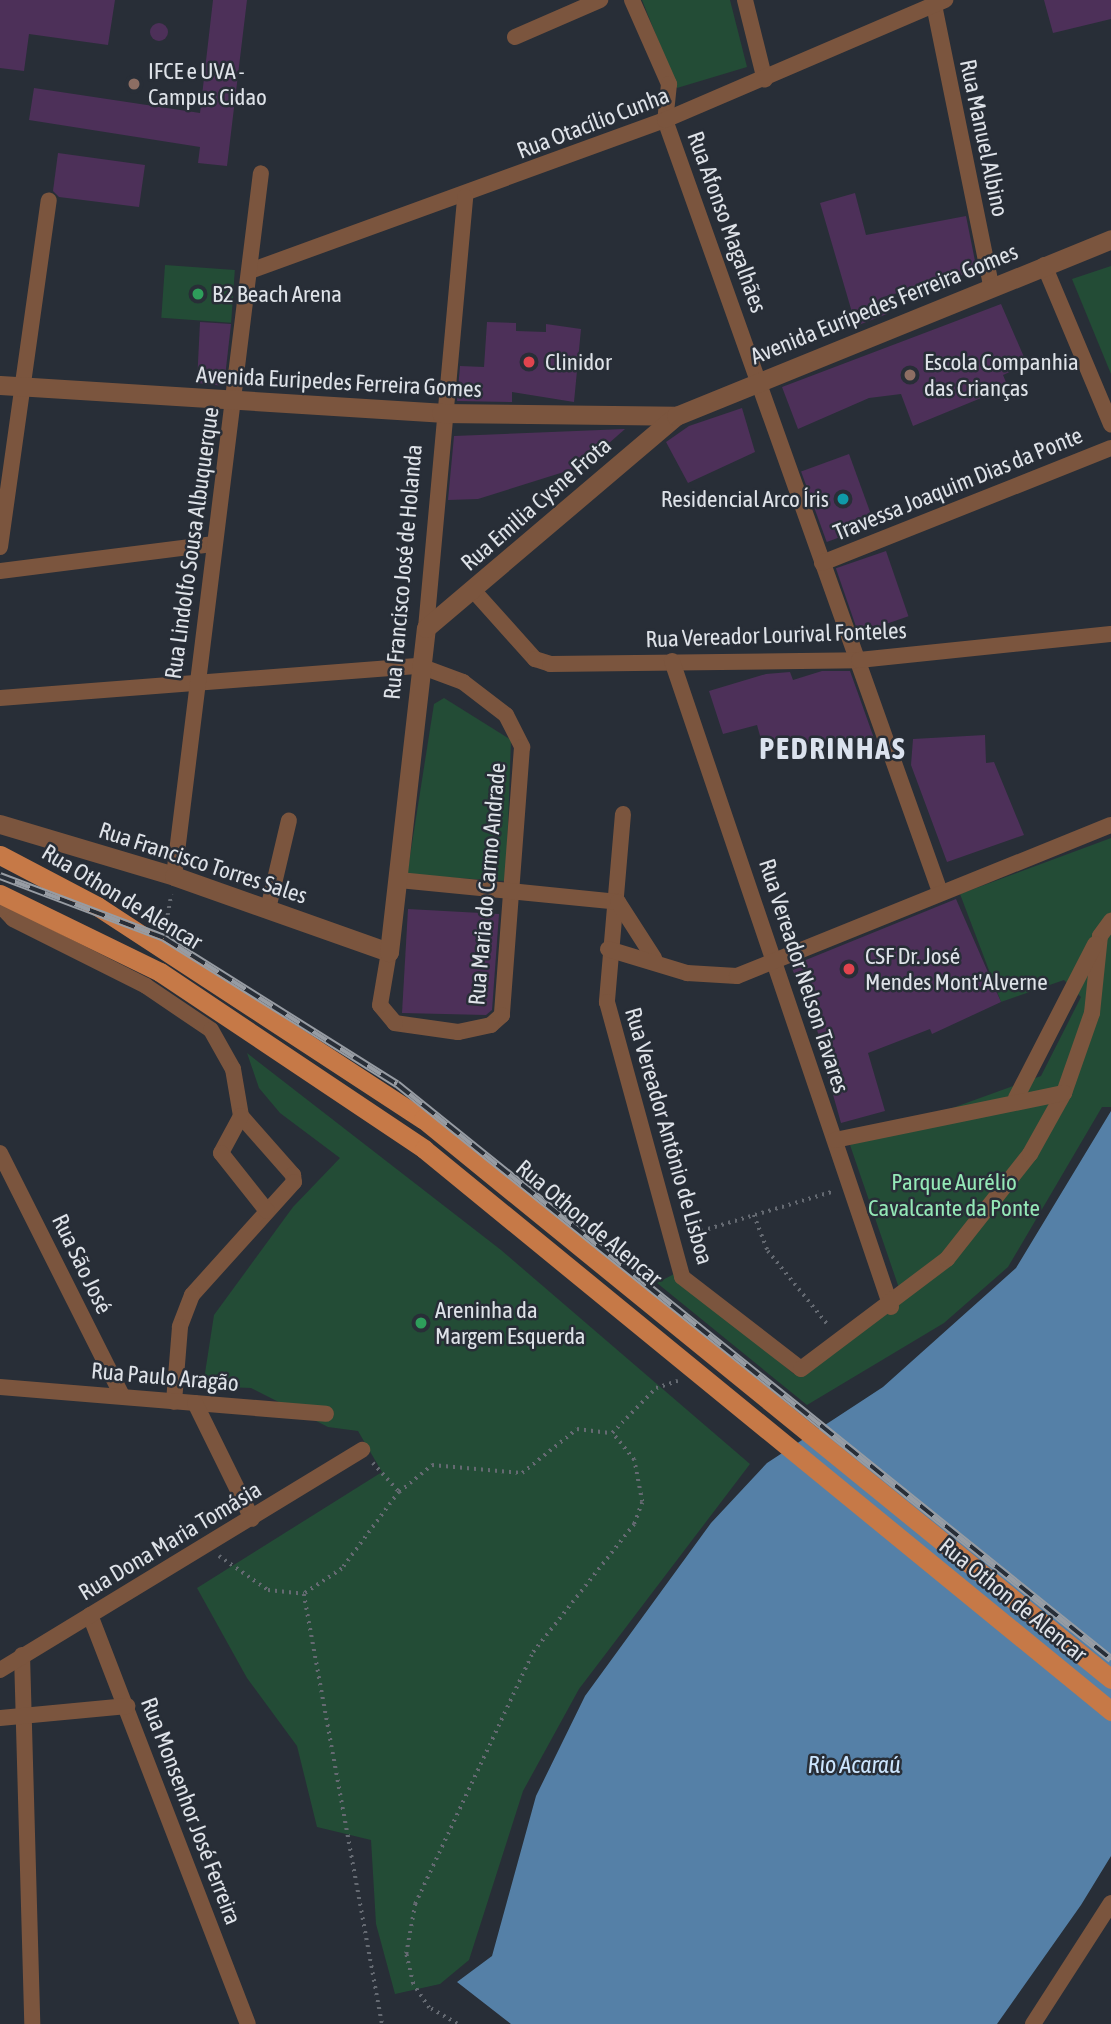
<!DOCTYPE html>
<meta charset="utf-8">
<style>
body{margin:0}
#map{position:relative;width:1111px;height:2024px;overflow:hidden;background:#282e37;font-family:"Asap Condensed",sans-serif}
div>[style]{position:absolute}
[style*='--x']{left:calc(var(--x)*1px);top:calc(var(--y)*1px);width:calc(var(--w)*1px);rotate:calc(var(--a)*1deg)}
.green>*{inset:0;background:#234c36;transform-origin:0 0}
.water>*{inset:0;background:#5580a7}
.building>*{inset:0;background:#4d3059;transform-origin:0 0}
.round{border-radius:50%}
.path>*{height:3.5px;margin-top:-1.75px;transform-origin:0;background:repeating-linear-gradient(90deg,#656a72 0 2px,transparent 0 7px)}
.minor>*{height:16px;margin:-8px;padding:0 8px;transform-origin:8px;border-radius:8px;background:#7b553e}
.tertiary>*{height:19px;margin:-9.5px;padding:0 9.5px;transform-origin:9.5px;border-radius:9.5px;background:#7b553e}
.primary>*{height:19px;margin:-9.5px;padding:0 9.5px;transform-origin:9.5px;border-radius:9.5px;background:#c67947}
.rail>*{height:8px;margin-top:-4px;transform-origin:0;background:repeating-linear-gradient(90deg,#282e37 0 16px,#979ca3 0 32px);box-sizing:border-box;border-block:2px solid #979ca3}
.dots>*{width:19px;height:19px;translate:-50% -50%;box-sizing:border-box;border:4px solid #282e37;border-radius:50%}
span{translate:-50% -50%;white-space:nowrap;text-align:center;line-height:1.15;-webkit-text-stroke:5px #282e37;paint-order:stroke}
.poi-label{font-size:23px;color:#dee2e8}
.left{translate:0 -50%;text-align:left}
.right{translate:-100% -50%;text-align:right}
.street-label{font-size:23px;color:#dee2e8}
.park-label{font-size:23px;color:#94e8b7}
.water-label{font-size:24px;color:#cde6fe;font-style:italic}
.district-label{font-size:30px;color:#dbe2ee;font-weight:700;letter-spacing:2px}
</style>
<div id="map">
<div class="green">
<div style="clip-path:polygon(642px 0,730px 0,747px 67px,677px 88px)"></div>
<div style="left:165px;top:265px;width:70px;height:53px;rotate:4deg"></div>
<div style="clip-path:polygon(1111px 266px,1111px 374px,1072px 279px)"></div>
<div style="clip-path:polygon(444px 698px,511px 740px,506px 881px,407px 875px,434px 704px)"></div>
<div style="clip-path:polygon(1111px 838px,1111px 1107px,1102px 1107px,1008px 1267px,944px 1323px,807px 1405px,657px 1283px,674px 1274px,794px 1374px,900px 1291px,850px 1145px,1041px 1076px,1081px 997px,1064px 980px,1001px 1002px,960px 894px)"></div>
<div style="clip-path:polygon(247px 1053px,501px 1250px,750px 1464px,579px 1689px,523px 1791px,469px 1960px,440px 1984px,395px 1994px,376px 1924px,371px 1840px,317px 1827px,297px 1746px,247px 1678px,197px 1588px,382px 1472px,358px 1431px,328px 1427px,251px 1388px,203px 1386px,214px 1315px,293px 1207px,340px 1158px,280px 1113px,259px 1088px)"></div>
</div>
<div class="water">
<div style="clip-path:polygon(1111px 1111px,1111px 1856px,1081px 1905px,997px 2024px,511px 2024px,457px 1982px,492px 1956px,536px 1796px,585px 1696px,711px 1523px,767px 1463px,883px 1387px,1016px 1268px)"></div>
</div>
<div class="building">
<div style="clip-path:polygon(0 0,115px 0,108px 45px,29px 34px,24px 71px,0 68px)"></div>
<div style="clip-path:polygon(213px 0,247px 0,227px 166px,198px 163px,200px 147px,29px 120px,34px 88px,200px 113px)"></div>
<div style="clip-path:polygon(1044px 0,1111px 0,1111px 19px,1053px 33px)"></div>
<div class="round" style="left:150px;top:23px;width:18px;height:18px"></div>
<div style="clip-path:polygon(58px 153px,145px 165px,139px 207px,59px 197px,53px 191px)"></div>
<div style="clip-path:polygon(855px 193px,866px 235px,966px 216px,977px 271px,883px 297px,887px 314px,856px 326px,820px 203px)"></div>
<div style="clip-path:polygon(1001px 304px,1027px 364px,1003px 375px,1008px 387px,913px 426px,901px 394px,869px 398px,798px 429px,782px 387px)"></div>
<div style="clip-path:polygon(200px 322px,231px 324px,224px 386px,197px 383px)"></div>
<div style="clip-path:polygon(487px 322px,516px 323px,516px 331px,546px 332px,546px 324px,581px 329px,574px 402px,512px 392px,512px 402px,457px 401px,460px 366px,484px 367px)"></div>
<div style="clip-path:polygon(742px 408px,755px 452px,688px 483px,666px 442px,689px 426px)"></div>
<div style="clip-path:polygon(625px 429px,583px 466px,478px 499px,448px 500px,454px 436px)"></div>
<div style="left:849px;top:454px;width:75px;height:51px;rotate:70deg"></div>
<div style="left:886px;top:551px;width:69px;height:53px;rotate:71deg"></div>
<div style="clip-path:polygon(822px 671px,850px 671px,875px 741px,793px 748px,789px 737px,762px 743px,757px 725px,723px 734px,709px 691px,766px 674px,790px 672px,793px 680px)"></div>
<div style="clip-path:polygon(985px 735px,986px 763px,994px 762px,1024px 835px,947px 862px,911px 765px,913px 739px)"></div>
<div style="clip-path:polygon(956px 899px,1001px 1002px,932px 1034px,930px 1029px,868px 1053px,885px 1111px,841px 1123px,828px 1077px,835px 1075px,791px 966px)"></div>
<div style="clip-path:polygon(408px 909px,499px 914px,492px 1010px,486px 1015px,402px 1013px)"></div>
</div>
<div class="path">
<div style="--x:165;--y:929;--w:35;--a:-80"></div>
<div style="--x:754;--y:1215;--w:39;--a:69"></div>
<div style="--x:768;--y:1251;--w:97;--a:50.9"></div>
<div style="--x:688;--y:1235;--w:153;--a:-16.7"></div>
<div style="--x:373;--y:1463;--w:39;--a:48"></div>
<div style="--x:399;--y:1492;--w:96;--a:126.5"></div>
<div style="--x:342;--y:1569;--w:45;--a:146.7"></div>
<div style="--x:304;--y:1594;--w:437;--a:79.7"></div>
<div style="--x:399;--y:1492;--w:43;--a:-39.3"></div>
<div style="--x:432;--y:1465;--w:90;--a:5.1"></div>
<div style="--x:522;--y:1473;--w:70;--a:-38.7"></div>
<div style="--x:577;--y:1429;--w:35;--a:7"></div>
<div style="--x:219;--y:1556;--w:60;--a:34.8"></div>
<div style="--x:268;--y:1590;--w:36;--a:6"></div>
<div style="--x:457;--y:2024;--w:32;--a:-150"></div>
<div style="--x:429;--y:2008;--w:29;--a:-124"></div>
<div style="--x:413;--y:1984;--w:31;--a:-103"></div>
<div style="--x:406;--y:1954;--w:51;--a:-79.8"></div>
<div style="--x:415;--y:1904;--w:278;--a:-64.9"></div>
<div style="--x:533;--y:1652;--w:163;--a:-51.7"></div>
<div style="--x:634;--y:1524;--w:23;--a:-70"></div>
<div style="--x:642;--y:1502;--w:43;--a:-100.8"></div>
<div style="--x:634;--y:1460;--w:35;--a:-129"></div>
<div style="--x:612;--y:1433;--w:63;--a:-45.6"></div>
<div style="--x:656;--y:1388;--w:23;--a:-18"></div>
</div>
<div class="minor">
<div style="--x:632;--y:0;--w:92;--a:66.2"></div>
<div style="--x:669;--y:84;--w:36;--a:96"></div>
<div style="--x:665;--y:120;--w:820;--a:70.39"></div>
<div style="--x:745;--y:0;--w:82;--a:76"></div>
<div style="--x:933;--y:0;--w:291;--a:78.5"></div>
<div style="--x:515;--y:37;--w:93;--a:-23.5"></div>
<div style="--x:1044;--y:265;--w:173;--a:67.2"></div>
<div style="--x:250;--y:271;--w:442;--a:-20"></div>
<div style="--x:665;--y:120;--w:305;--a:-23.2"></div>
<div style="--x:0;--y:547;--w:350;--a:-82"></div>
<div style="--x:822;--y:563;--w:311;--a:-21.7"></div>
<div style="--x:0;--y:571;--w:216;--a:-7.2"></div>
<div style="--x:473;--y:590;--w:93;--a:48.1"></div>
<div style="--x:535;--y:659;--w:16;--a:18"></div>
<div style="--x:550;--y:664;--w:309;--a:-0.7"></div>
<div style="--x:859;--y:660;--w:253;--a:-5.9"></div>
<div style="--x:426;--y:628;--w:433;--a:-84.8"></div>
<div style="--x:672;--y:661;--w:682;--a:71.27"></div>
<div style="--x:0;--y:698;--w:421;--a:-4.4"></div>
<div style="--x:420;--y:666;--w:46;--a:20.4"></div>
<div style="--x:463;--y:682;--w:54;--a:37.5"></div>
<div style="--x:506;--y:715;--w:36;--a:63"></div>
<div style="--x:522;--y:747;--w:269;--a:94.3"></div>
<div style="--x:502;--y:1015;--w:15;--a:138"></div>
<div style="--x:491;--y:1025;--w:34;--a:168"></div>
<div style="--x:458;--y:1032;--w:64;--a:-171.9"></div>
<div style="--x:395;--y:1023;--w:23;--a:-130"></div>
<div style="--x:380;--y:1005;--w:54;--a:-80.4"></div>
<div style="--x:623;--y:814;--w:189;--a:94.9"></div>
<div style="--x:607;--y:1002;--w:285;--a:74.7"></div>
<div style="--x:682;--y:1277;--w:150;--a:37.7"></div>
<div style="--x:801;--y:1369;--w:183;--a:-37"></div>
<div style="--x:947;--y:1259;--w:134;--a:-51.7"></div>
<div style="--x:1030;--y:1154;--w:70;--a:-60.9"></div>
<div style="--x:1064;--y:1093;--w:85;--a:-70.7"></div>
<div style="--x:1092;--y:1013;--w:77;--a:-84.1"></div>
<div style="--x:1100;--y:936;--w:19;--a:-54"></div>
<div style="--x:174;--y:876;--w:708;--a:-82.95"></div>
<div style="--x:399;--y:880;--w:220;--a:5.7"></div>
<div style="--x:618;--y:902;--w:67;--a:57.3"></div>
<div style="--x:0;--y:905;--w:19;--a:47"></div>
<div style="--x:13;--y:919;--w:149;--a:26.7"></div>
<div style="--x:146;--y:986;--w:78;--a:34.1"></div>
<div style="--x:211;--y:1030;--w:45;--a:60.6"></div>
<div style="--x:233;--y:1069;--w:48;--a:80.3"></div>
<div style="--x:241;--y:1116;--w:79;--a:48.6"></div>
<div style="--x:293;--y:1175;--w:7;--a:82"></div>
<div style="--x:294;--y:1182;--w:152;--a:132.1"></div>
<div style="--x:192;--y:1295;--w:34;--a:111"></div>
<div style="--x:180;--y:1327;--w:75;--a:94.6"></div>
<div style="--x:268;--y:909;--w:91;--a:-76.7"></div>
<div style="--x:608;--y:949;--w:83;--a:16.9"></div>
<div style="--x:687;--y:973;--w:50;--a:3.4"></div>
<div style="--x:737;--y:976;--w:403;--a:-22"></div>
<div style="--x:1016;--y:1098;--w:173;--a:-62.8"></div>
<div style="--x:241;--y:1116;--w:42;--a:118.4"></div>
<div style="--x:221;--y:1153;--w:74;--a:51.6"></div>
<div style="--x:835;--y:1140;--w:234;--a:-11.6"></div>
<div style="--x:0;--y:1153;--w:272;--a:63.3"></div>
<div style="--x:0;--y:1387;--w:327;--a:4.7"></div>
<div style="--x:195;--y:1403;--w:129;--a:63.8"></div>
<div style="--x:90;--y:1615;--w:438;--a:68.9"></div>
<div style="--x:22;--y:1655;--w:369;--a:88.4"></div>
<div style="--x:0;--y:1670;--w:424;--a:-31.3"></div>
<div style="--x:0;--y:1718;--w:128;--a:-5.4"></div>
<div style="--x:1033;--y:2024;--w:144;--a:-57.2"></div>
</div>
<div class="tertiary">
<div style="--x:0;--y:385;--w:442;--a:3.6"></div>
<div style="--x:441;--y:413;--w:235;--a:0.7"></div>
<div style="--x:0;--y:824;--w:182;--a:16.6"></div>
<div style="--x:174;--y:876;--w:228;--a:19.5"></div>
<div style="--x:389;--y:952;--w:326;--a:-83.5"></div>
<div style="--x:426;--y:628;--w:328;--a:-40.3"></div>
<div style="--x:676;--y:416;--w:470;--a:-22.1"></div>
</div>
<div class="primary">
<div style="--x:0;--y:855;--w:110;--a:27.7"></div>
<div style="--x:97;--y:906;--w:389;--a:33.2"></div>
<div style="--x:423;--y:1119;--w:887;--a:39.14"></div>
<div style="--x:0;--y:894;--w:178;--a:26"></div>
<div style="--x:160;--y:972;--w:318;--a:33.8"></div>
<div style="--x:424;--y:1149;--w:888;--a:39.28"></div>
</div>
<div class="rail">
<div style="--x:0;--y:876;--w:175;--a:20.7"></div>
<div style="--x:164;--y:938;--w:275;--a:32.1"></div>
<div style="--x:397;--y:1084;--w:917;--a:38.85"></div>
</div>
<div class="dots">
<div style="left:134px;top:84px;background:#8d6e63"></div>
<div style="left:198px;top:294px;background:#2e9e5b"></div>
<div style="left:529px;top:362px;background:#e0444e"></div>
<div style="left:910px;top:375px;background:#8d6e63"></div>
<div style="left:843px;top:499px;background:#0f9aa8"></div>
<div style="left:849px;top:969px;background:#e0444e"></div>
<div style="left:421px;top:1323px;background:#2e9e5b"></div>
</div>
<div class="poi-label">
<span class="left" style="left:148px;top:84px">IFCE e UVA -<br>Campus Cidao</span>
<span class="left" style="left:212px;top:294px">B2 Beach Arena</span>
<span class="left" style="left:545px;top:362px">Clinidor</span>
<span class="left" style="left:924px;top:375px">Escola Companhia<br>das Crianças</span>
<span class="right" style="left:829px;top:499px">Residencial Arco Íris</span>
<span class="left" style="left:865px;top:969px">CSF Dr. José<br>Mendes Mont'Alverne</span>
<span class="left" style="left:435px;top:1323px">Areninha da<br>Margem Esquerda</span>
</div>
<div class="street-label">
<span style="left:593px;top:123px;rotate:-21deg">Rua Otacílio Cunha</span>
<span style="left:984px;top:138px;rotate:78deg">Rua Manuel Albino</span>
<span style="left:727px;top:222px;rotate:70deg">Rua Afonso Magalhães</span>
<span style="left:884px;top:304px;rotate:-22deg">Avenida Eurípedes Ferreira Gomes</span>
<span style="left:339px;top:382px;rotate:3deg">Avenida Euripedes Ferreira Gomes</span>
<span style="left:958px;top:484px;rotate:-22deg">Travessa Joaquim Dias da Ponte</span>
<span style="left:536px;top:504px;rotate:-41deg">Rua Emilia Cysne Frota</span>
<span style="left:192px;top:543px;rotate:-82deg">Rua Lindolfo Sousa Albuquerque</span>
<span style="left:403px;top:572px;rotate:-85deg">Rua Francisco José de Holanda</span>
<span style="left:776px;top:635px;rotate:-2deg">Rua Vereador Lourival Fonteles</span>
<span style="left:203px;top:863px;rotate:18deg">Rua Francisco Torres Sales</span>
<span style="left:487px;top:884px;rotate:-85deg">Rua Maria do Carmo Andrade</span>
<span style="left:122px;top:897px;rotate:31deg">Rua Othon de Alencar</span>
<span style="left:804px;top:976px;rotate:72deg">Rua Vereador Nelson Tavares</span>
<span style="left:669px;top:1136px;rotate:74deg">Rua Vereador Antônio de Lisboa</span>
<span style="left:589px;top:1223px;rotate:40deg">Rua Othon de Alencar</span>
<span style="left:82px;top:1264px;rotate:64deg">Rua São José</span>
<span style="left:165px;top:1377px;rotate:5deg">Rua Paulo Aragão</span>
<span style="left:170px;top:1541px;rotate:-31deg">Rua Dona Maria Tomásia</span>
<span style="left:1013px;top:1600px;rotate:39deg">Rua Othon de Alencar</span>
<span style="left:191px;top:1811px;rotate:69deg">Rua Monsenhor José Ferreira</span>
</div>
<div class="park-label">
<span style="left:954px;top:1195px">Parque Aurélio<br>Cavalcante da Ponte</span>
</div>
<div class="water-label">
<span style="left:854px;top:1765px">Rio Acaraú</span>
</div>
<div class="district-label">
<span style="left:833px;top:748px">PEDRINHAS</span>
</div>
</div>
